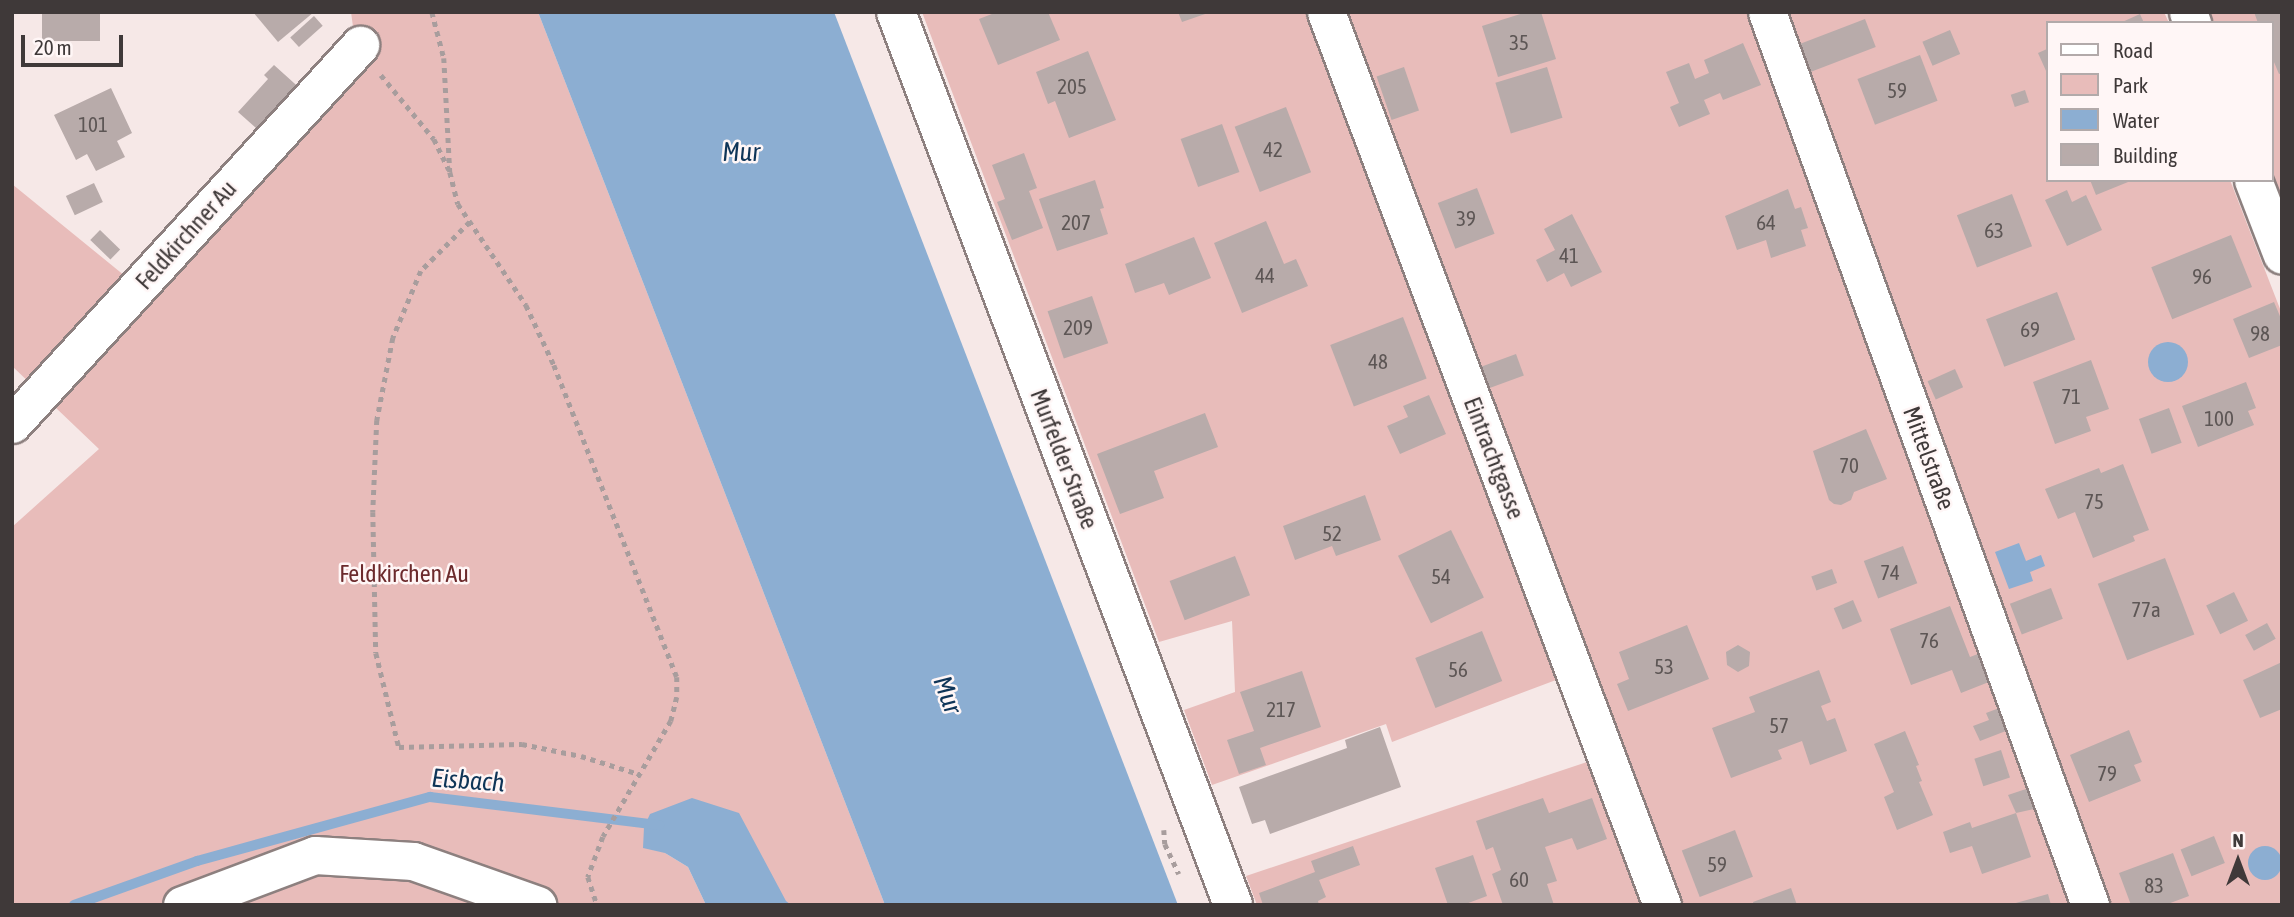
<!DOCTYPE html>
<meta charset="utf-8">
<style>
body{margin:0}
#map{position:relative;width:2294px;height:917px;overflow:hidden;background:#f6e8e7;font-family:"Asap Condensed",sans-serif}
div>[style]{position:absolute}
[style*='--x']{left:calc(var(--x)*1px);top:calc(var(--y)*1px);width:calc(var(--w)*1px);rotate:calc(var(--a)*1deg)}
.green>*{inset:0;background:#e8bcba}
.water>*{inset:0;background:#8caed2}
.round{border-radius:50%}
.stream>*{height:10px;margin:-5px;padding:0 5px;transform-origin:5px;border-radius:5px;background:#8caed2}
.building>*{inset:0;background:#b8abaa;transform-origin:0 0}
.path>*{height:4.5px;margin-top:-2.25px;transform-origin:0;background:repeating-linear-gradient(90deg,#a89d9d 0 5px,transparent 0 10px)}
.roads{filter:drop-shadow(2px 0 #8d807f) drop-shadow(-2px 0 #8d807f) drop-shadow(0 2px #8d807f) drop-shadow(0 -2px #8d807f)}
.street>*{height:37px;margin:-18.5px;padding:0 18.5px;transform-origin:18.5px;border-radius:18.5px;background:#fff}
.secondary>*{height:38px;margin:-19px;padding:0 19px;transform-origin:19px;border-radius:19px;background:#fff}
span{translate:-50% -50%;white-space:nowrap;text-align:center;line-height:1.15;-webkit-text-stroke:5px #fff6f6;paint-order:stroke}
.number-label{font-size:21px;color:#5d5655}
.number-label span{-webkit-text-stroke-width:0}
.street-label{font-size:24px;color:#3f3939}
.park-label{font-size:24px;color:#6c2a2c}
.water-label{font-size:26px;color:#0f3558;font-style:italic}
.frame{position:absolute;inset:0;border:14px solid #3f3939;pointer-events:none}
.legend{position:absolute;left:2046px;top:21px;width:228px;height:161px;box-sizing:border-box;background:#fff6f6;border:2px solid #b2aaaa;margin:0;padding:9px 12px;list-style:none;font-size:21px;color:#3f3939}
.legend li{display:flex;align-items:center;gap:14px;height:35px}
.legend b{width:35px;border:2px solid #b2aaaa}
.north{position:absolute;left:2203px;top:826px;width:70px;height:70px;-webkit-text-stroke:5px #fff6f6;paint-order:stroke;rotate:0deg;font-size:19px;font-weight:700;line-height:28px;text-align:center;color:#3f3939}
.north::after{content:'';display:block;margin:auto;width:24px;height:32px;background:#3f3939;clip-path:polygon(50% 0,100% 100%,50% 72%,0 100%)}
.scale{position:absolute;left:21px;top:35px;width:102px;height:32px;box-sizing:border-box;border:4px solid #3f3939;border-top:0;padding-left:9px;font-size:21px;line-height:24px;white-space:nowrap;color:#3f3939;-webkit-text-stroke:5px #fff6f6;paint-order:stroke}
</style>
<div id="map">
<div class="green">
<div style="clip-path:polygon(351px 12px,538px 12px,885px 905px,791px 905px,665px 853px,688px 867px,706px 905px,12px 905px,12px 527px,99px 449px,12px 366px,12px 184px,125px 276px,359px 71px)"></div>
<div style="clip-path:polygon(922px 12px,1305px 12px,1556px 680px,1392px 742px,1386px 724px,1212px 785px,1184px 710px,1235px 692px,1232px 621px,1159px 642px)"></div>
<div style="clip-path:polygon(1341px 12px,1750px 12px,2073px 905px,1674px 905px)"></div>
<div style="clip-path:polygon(1781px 12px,2164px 12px,2169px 23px,2047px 23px,2047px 180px,2230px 180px,2282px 314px,2282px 905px,2105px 905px)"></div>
<div style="clip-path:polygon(2205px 12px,2282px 12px,2282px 211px,2271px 180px,2271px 23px,2209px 23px)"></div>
<div style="clip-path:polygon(1587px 762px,1640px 905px,1257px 905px,1246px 876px)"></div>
</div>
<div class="water">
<div style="clip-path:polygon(538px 12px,834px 12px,1178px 905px,885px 905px)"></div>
<div class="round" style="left:2148px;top:342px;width:40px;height:40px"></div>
<div style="clip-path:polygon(2019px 543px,2026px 561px,2041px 555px,2045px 566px,2030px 572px,2033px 581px,2009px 589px,1995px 552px)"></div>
<div style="clip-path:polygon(692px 798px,739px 813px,786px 901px,791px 905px,706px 905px,688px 867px,665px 853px,643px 848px,644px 827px,650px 814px)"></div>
<div class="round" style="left:2248px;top:846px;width:34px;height:34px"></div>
</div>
<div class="stream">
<div style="--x:74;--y:905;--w:131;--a:-19.7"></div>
<div style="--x:197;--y:861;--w:242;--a:-15.4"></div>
<div style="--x:430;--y:797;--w:231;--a:7"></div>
</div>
<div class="building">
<div style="left:42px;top:12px;width:58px;height:29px"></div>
<div style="clip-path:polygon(253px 12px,314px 12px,278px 42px)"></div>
<div style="clip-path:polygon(997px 12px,1048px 12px,1060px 40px,998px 65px,979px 19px)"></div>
<div style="clip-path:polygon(1178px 12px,1208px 12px,1208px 13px,1182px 22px)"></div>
<div style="clip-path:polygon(1527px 12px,1541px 12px,1556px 59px,1498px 77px,1482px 26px)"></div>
<div style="clip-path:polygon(2254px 12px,2282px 12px,2282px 73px,2279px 74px,2271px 55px,2271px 23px,2258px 23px)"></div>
<div style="clip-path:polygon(2140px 14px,2144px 23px,2120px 23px)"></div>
<div style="left:314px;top:16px;width:13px;height:32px;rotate:48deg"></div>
<div style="left:1865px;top:19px;width:30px;height:72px;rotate:69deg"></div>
<div style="left:1950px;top:30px;width:26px;height:30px;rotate:67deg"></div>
<div style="clip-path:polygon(1743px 43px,1761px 85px,1723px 100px,1720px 93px,1704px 100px,1710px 114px,1679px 127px,1670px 107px,1679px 103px,1666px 72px,1689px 63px,1695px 79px,1709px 73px,1704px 60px)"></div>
<div style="clip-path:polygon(2047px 49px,2047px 73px,2038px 53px)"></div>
<div style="clip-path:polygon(1088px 51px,1116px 120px,1069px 138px,1055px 101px,1048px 104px,1036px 72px)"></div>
<div style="left:1920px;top:55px;width:49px;height:67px;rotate:69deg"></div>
<div style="clip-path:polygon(274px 65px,304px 92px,265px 136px,238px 112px,268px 79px,264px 75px)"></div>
<div style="left:1404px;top:67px;width:46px;height:29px;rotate:71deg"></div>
<div style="left:1547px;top:67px;width:53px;height:54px;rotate:73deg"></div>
<div style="clip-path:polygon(111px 88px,132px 133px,117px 141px,125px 157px,96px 171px,87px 154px,76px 160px,54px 115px)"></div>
<div style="left:2025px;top:90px;width:13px;height:15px;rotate:72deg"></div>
<div style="left:1286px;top:107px;width:70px;height:55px;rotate:69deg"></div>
<div style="left:1222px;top:124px;width:51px;height:44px;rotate:70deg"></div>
<div style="clip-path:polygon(1024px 153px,1037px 188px,1029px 191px,1043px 228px,1012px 240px,997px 202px,1005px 199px,992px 165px)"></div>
<div style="clip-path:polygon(1095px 180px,1104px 208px,1100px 209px,1108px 234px,1057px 251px,1039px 199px)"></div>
<div style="clip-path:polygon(2090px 180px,2133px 180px,2096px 195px)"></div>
<div style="left:94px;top:183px;width:21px;height:31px;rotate:65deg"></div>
<div style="left:1477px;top:188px;width:49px;height:42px;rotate:69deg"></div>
<div style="clip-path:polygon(1788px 189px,1795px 209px,1801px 207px,1808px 228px,1801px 230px,1806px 246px,1771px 258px,1766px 240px,1737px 250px,1725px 216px)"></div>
<div style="clip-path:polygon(2067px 190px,2072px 202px,2086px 195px,2102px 230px,2067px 246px,2045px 200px)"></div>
<div style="left:2012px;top:194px;width:56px;height:59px;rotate:69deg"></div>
<div style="clip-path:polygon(1572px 214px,1602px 272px,1571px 287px,1564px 273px,1547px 282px,1536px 260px,1555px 250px,1544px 229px)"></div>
<div style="clip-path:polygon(1266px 221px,1284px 264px,1296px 259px,1308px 286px,1242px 313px,1214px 243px)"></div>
<div style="left:100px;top:230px;width:28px;height:14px;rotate:44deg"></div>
<div style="left:2231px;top:235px;width:56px;height:86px;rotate:68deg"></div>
<div style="clip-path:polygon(1194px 237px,1211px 278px,1169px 295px,1164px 283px,1135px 293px,1125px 264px)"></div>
<div style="left:2057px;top:292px;width:51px;height:76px;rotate:69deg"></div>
<div style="left:1092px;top:296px;width:50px;height:47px;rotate:71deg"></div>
<div style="clip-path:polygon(2274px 302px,2282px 321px,2282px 345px,2249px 358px,2233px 319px)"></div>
<div style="left:1403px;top:317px;width:66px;height:78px;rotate:69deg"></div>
<div style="left:1516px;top:354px;width:23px;height:40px;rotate:70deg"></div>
<div style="clip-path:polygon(2091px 360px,2109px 409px,2086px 417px,2091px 431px,2055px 444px,2033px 382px)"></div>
<div style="left:1955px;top:369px;width:20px;height:30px;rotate:66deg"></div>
<div style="clip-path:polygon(2246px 382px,2256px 408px,2248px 411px,2254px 425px,2198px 447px,2182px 406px)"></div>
<div style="clip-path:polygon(1429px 395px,1446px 434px,1400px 454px,1387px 426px,1408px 417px,1403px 406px)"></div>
<div style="left:2169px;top:408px;width:37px;height:32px;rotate:70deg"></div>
<div style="clip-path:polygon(1205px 413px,1218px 447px,1154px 471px,1164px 498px,1120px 514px,1097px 454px)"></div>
<div style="clip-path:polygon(1866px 429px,1887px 479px,1854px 492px,1851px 500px,1841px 505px,1834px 504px,1829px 500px,1813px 451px)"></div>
<div style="clip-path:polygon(2123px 464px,2149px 530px,2133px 536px,2135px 541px,2093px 558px,2075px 512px,2058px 519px,2045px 489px,2099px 468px,2101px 473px)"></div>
<div style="clip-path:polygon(1365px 495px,1381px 540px,1336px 556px,1332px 546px,1295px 560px,1283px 526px)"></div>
<div style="left:1451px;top:530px;width:75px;height:59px;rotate:64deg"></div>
<div style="left:1903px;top:546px;width:40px;height:42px;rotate:69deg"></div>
<div style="left:1235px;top:556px;width:42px;height:70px;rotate:69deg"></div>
<div style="left:2165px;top:558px;width:82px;height:72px;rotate:69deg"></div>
<div style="left:1832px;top:569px;width:15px;height:22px;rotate:70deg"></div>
<div style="left:2051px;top:588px;width:33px;height:44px;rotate:69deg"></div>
<div style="left:2234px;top:592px;width:32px;height:31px;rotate:64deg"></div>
<div style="left:1853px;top:600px;width:23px;height:21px;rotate:67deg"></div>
<div style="clip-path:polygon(1950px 606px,1970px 657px,1983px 652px,1994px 680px,1961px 693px,1952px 670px,1911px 685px,1890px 629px)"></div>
<div style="left:2267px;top:623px;width:18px;height:25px;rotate:61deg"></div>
<div style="clip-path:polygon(1687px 625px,1709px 679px,1628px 711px,1617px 684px,1629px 679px,1619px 652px)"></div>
<div style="left:1482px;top:631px;width:54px;height:72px;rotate:68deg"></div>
<div style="clip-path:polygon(1738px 645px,1750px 652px,1749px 666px,1738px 672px,1727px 665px,1726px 652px)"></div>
<div style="clip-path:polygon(2282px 662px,2282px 709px,2260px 718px,2243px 680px)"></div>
<div style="clip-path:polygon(1819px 670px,1831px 702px,1821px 706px,1827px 721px,1835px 718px,1847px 751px,1810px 765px,1802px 741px,1778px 750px,1782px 759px,1731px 778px,1712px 728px,1755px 712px,1749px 697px)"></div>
<div style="clip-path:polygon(1302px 671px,1321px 727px,1260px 748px,1266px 765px,1239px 774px,1227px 740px,1254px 731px,1240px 692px)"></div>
<div style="clip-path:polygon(2002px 707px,2011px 729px,1980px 741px,1973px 726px,1989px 720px,1986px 713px)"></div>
<div style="clip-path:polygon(1380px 727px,1401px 787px,1270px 834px,1265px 820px,1252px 824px,1239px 787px,1347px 748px,1345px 740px)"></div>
<div style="clip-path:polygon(2129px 730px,2142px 762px,2134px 765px,2141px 781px,2089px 802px,2070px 755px)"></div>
<div style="clip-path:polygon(1905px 731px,1919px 765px,1916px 766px,1922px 781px,1919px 782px,1933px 815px,1897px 830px,1884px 797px,1894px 792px,1874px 744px)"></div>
<div style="left:2001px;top:750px;width:29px;height:28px;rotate:72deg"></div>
<div style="clip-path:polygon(2032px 787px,2039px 808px,2016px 813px,2008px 795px)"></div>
<div style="clip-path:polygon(1543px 798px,1549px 813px,1592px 798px,1607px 839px,1577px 850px,1572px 838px,1545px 847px,1557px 881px,1547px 884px,1554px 905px,1503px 905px,1492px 874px,1501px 870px,1493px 847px,1486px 850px,1476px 821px)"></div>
<div style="clip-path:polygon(2016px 813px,2031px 857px,1982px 874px,1972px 846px,1950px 853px,1943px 832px,1970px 822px,1972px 828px)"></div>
<div style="left:1735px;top:830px;width:50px;height:57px;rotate:69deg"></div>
<div style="left:2214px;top:836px;width:29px;height:36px;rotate:68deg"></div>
<div style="clip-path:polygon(1353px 846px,1360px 865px,1319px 880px,1326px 897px,1318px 901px,1319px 905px,1263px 905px,1259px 893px,1315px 872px,1311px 861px)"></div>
<div style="clip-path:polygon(2173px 853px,2189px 896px,2165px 905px,2131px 905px,2119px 873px)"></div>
<div style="clip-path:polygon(1473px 855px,1487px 896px,1463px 905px,1448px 905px,1435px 868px)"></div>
<div style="clip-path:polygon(1791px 888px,1797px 905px,1754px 905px,1753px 902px)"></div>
<div style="clip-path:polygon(2048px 894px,2051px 905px,2012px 905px,2012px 904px)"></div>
</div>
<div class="path">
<div style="--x:432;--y:12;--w:48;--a:75.4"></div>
<div style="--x:444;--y:58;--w:114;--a:87"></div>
<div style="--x:450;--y:172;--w:33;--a:76"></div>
<div style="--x:458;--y:204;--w:122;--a:56"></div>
<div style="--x:526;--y:305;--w:66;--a:65"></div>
<div style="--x:554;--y:365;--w:335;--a:68.5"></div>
<div style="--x:677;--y:677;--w:20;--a:90"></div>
<div style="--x:677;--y:697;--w:25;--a:104"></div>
<div style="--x:671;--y:721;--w:134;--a:120.4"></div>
<div style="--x:603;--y:837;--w:43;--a:110.6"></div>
<div style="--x:588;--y:877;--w:29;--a:72"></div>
<div style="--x:381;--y:75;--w:83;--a:50.4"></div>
<div style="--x:434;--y:139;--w:34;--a:64"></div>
<div style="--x:470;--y:222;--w:69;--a:135"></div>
<div style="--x:421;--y:271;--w:73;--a:112.7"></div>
<div style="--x:393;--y:338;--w:84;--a:101"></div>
<div style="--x:377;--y:420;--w:92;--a:92.5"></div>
<div style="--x:373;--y:512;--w:141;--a:88.8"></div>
<div style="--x:376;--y:653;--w:97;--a:76.3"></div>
<div style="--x:399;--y:747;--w:123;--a:-1.4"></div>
<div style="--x:522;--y:744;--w:60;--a:11.5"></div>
<div style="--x:581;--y:756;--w:61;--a:17.2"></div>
<div style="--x:1164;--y:830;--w:14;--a:86"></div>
<div style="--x:1165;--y:844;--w:33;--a:65"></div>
</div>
<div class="roads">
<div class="street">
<div style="--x:1326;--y:12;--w:954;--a:69.38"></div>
<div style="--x:1767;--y:12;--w:950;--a:70.11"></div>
<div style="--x:2188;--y:12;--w:12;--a:70"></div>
<div style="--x:2253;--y:180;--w:80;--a:68.9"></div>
<div style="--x:12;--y:424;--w:515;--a:-47.44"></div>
<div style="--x:182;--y:905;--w:142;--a:-20.6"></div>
<div style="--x:315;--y:855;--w:98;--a:3.5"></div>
<div style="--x:413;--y:861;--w:132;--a:19.5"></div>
</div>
<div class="secondary">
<div style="--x:896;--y:12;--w:954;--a:69.32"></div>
</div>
</div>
<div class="number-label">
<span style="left:1519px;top:42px">35</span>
<span style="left:1072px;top:86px">205</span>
<span style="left:1897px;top:90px">59</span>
<span style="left:93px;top:124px">101</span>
<span style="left:1273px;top:149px">42</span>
<span style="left:1466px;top:218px">39</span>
<span style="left:1076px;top:222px">207</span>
<span style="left:1766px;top:222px">64</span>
<span style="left:1994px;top:230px">63</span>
<span style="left:1569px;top:255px">41</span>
<span style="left:1265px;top:275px">44</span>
<span style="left:2202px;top:276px">96</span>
<span style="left:1078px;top:327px">209</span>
<span style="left:2030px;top:329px">69</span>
<span style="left:2260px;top:333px">98</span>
<span style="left:1378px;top:361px">48</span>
<span style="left:2071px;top:396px">71</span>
<span style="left:2219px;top:418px">100</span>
<span style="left:1849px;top:465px">70</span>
<span style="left:2094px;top:501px">75</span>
<span style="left:1332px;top:533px">52</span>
<span style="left:1890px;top:572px">74</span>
<span style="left:1441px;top:576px">54</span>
<span style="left:2146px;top:609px">77a</span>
<span style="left:1929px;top:640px">76</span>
<span style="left:1664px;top:666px">53</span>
<span style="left:1458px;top:669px">56</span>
<span style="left:1281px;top:709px">217</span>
<span style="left:1779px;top:725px">57</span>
<span style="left:2107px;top:773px">79</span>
<span style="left:1717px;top:864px">59</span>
<span style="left:1519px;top:879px">60</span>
<span style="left:2154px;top:885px">83</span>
</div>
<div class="street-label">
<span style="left:186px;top:235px;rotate:-48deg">Feldkirchner Au</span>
<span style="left:1494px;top:458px;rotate:69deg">Eintrachtgasse</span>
<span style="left:1929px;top:458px;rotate:70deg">Mittelstraße</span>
<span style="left:1064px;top:459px;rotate:69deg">Murfelder Straße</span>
</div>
<div class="park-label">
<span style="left:404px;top:574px">Feldkirchen Au</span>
</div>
<div class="water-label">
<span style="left:741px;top:153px">Mur</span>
<span style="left:947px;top:695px;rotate:70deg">Mur</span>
<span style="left:468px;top:781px;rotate:4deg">Eisbach</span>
</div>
<div class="frame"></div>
<ul class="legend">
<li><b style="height:9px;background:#fff"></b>Road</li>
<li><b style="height:19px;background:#e8bcba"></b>Park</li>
<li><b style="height:19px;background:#8caed2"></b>Water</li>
<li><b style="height:19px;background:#b8abaa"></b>Building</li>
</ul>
<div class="north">N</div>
<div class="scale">20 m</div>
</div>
